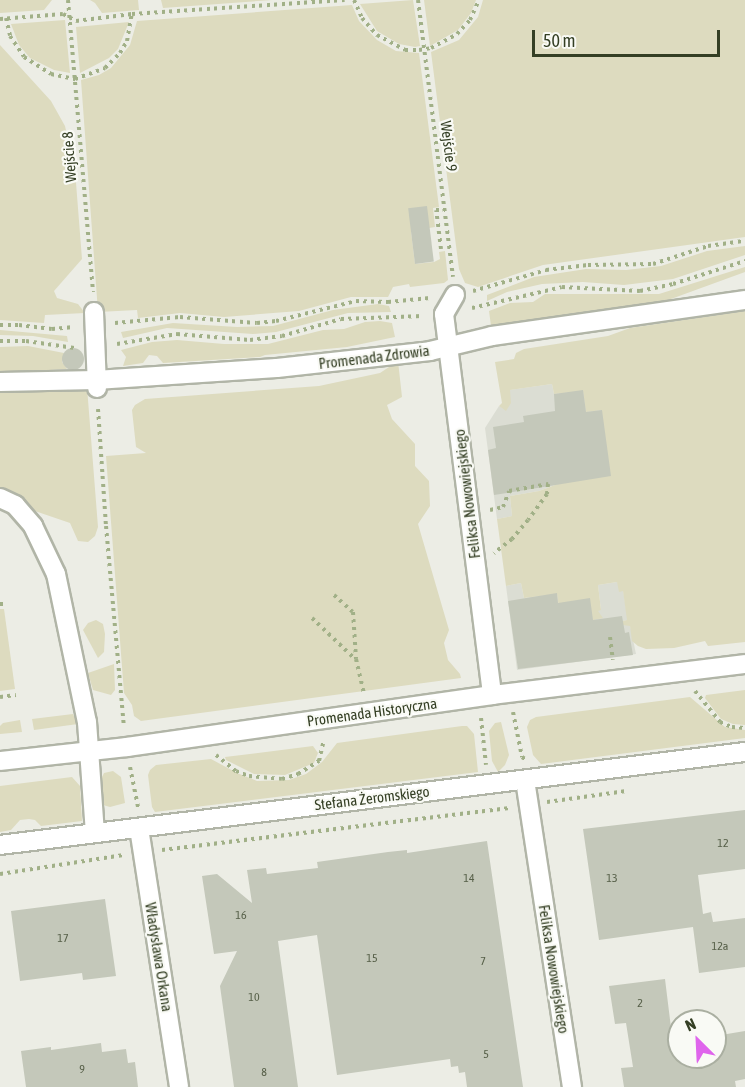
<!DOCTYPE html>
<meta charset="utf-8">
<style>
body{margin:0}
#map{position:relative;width:745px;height:1087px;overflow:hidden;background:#ecede5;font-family:"Asap Condensed",sans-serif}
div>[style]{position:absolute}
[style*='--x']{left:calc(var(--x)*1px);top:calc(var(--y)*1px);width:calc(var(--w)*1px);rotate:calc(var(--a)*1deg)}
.built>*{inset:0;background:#dbddd3}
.green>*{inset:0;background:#dddbbf}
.building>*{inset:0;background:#c4c8ba;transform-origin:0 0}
.round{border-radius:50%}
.path>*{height:4px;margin-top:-2px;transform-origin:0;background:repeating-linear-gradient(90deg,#a1b087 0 3px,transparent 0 7.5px)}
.roads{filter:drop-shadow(2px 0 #b1b5a7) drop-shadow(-2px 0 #b1b5a7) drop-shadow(0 2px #b1b5a7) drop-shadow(0 -2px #b1b5a7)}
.minor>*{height:18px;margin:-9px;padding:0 9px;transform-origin:9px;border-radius:9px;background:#fff}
span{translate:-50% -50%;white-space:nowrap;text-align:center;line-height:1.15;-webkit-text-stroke:4.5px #f9faf5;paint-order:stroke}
.number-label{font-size:12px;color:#58614a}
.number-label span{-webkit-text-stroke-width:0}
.street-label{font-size:15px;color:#343f24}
.north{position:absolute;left:667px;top:1009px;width:60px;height:60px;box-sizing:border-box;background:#f9faf5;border:2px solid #aaafa1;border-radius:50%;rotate:336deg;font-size:16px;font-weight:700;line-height:24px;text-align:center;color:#343f24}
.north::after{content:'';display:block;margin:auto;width:21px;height:27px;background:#df64ec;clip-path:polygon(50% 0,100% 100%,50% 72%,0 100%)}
.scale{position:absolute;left:532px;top:30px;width:188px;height:27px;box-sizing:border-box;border:3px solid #343f24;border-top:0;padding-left:8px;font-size:18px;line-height:21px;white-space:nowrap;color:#343f24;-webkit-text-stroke:4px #f9faf5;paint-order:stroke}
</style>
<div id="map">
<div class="built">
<div style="clip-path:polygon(552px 384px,554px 394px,583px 390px,602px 410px,611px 476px,563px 482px,539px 491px,510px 496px,512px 516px,497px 519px,485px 428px,499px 406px,506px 410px,509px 390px)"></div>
<div style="clip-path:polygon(617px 582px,623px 590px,628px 620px,623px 621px,630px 625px,636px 654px,517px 670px,506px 586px,521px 583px,524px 598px,557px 593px,560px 614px,566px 602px,590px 599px,598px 615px,598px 610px,601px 610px,598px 585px)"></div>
</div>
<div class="green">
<div style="clip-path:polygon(0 0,52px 0,44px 10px,0 13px)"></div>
<div style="clip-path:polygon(90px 0,138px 0,139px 10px,102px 13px,95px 3px)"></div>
<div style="clip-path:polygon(161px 0,272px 0,163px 8px)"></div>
<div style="clip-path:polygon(413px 0,420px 46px,415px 47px,399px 44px,377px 31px,360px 4px)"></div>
<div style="clip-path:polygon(424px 0,476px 0,471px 13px,458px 30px,430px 46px)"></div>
<div style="clip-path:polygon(483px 0,745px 0,745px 237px,543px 265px,478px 287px,465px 283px,459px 269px,431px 52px,459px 40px,478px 17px)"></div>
<div style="clip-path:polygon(352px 5px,359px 21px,377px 40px,396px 51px,419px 53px,439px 207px,433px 208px,435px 227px,411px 231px,415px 264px,434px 262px,440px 259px,439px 252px,445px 251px,448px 280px,444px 283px,410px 287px,409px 284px,393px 287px,388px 297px,351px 297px,299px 311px,224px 317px,180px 313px,138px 318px,137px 310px,98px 312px,81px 80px,99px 75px,111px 68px,130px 45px,137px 21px)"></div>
<div style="clip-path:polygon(65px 20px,70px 73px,54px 70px,30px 58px,19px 45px,11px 24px)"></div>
<div style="clip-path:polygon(129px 22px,118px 49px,109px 58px,80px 73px,76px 27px)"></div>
<div style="clip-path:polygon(0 45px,51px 101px,65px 126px,75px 170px,82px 259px,54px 291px,57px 298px,78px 304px,85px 313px,45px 315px,44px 323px,0 320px)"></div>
<div style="clip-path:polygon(745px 246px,745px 255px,673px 279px,624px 285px,583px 282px,542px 284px,507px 292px,487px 301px,487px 295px,534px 277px,586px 269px,626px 270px,661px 266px,707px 251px)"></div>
<div style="clip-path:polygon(745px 267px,745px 272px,660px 303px,491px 326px,489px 311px,510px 303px,533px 302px,545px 294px,659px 294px)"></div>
<div style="clip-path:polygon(378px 304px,389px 306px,391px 312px,348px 313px,276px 332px,253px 334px,167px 328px,123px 338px,121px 332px,173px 323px,237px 327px,273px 326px,333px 310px)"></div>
<div style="clip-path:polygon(745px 311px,745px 642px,708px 646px,705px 641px,674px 648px,646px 649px,638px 646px,632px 641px,630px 626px,623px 625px,623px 621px,627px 620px,623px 591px,619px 592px,617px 582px,598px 585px,601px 610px,598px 611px,603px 618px,593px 620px,560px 615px,557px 594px,524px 598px,521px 583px,506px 586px,497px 519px,512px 516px,510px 496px,539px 491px,563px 482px,602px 410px,586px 412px,583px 391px,554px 394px,552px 384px,510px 390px,511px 403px,506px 411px,499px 406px,502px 403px,495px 362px,514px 359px,516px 353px,524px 349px,608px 336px,630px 328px)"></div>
<div style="clip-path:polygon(380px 321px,392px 323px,395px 337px,347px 347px,265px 355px,260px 357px,163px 363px,157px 356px,149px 355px,143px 363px,123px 366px,126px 357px,121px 350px,152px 342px,177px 340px,224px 344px,268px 344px,323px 330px,344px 329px,365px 322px)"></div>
<div style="clip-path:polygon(0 330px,67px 336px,68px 342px,33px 336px,0 335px)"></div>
<div style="clip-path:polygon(28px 346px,64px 353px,62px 362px,67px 369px,0 373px,0 347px)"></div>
<div style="clip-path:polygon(398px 361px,402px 397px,387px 405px,392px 419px,415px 444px,415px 466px,429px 481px,430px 506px,418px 524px,449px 630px,444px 643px,448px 660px,460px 674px,461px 678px,141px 721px,134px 716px,132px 705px,124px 693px,106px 456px,146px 453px,136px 447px,132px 410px,135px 405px,145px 399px,319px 386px,380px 373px)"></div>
<div style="clip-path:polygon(87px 387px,98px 527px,95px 536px,88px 542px,78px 541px,70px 523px,29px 509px,0 489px,0 392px)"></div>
<div style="clip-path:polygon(0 609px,4px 609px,15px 689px,0 691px)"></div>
<div style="clip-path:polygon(96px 620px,103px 624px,105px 634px,104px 652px,98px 658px,83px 630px,88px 623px)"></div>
<div style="clip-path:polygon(114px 664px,115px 690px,111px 695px,93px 690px,88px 673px)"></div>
<div style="clip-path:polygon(745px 690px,745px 725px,733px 724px,721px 719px,705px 698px,706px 695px)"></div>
<div style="clip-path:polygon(690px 697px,725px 727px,745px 730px,745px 738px,541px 764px,533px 755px,527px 727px,530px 720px,536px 717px)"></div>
<div style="clip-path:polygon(73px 714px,78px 724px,34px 730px,32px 719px)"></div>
<div style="clip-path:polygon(20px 720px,22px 732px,0 734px,0 726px,3px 723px)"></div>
<div style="clip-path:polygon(495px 723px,501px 722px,509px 755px,505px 765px,498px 772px,492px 761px,489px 731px)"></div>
<div style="clip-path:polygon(462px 726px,467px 726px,474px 734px,478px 772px,155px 812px,152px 807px,148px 775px,150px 770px,156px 765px,211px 759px,237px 773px,257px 781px,289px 780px,306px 774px,322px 762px,337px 743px)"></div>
<div style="clip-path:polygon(313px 746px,318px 753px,314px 763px,285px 775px,254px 774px,226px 760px,225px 757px)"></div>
<div style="clip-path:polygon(113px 771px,121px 777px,125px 803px,110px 807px,103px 805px,101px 779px,104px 773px)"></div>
<div style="clip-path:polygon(72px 777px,80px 786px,82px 821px,41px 826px,35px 820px,29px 819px,20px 820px,11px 830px,0 832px,0 786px)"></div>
</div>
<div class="building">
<div style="left:427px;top:206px;width:56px;height:19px;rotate:83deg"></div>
<div class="round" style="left:62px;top:348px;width:22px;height:22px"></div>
<div style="clip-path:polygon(583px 390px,586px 412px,602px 410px,611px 476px,494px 495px,488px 450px,496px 448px,493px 427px,524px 422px,523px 416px,555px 411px,554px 394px)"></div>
<div style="clip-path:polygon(557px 593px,558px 603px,590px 598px,593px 620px,622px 616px,625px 633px,629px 632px,633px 655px,518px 669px,508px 601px)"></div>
<div style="clip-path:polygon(745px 810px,745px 869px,698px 875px,703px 914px,711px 912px,713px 922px,745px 918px,745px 967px,699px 973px,693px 927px,599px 940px,583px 829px)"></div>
<div style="clip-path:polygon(487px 841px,523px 1087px,467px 1087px,465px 1072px,459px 1073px,458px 1066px,451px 1067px,450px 1059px,337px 1075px,317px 935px,278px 941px,298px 1087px,234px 1087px,220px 986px,237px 951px,214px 954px,202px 876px,217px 874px,252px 903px,247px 870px,266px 868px,267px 874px,318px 868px,317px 862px,388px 852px,407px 850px,407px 853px)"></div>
<div style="clip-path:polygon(105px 899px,116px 976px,83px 980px,82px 973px,20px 981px,11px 911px)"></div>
<div style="clip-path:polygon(665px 979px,673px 1044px,679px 1043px,679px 1057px,715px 1057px,715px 1036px,745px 1031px,745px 1079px,735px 1081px,736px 1087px,624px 1087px,621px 1068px,633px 1067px,626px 1023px,615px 1024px,609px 986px)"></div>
<div style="clip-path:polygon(101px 1043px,102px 1052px,126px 1049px,128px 1063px,135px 1062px,138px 1087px,26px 1087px,21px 1051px,51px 1047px,51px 1050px)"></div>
</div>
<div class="path">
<div style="--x:68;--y:0;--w:293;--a:85.1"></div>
<div style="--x:354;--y:0;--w:20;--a:66"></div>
<div style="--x:362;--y:18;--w:23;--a:49"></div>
<div style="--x:377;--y:35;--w:32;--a:28"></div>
<div style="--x:405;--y:50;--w:14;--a:0"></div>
<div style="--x:419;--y:50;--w:12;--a:-9"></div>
<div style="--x:431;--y:48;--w:30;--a:-28"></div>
<div style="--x:457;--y:34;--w:19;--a:-47"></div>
<div style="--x:470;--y:20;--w:22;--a:-66"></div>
<div style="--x:418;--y:0;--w:279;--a:82.8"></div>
<div style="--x:6;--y:18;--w:18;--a:77"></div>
<div style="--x:10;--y:36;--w:25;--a:56"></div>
<div style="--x:24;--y:57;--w:32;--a:32"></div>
<div style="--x:51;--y:74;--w:25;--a:12"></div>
<div style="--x:75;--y:79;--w:32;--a:-20"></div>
<div style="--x:105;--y:68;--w:21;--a:-45"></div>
<div style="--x:120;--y:53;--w:14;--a:-60"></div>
<div style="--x:127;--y:41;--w:27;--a:-80"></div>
<div style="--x:0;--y:19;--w:63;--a:-4.5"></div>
<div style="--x:63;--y:14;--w:15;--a:28"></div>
<div style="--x:76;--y:21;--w:56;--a:-7.1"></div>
<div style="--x:132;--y:14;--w:213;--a:-3.8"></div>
<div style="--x:441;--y:249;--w:39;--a:-97"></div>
<div style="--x:436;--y:210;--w:9;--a:0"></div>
<div style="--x:473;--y:291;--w:76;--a:-16"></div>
<div style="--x:546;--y:270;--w:42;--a:-6.8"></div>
<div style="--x:588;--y:265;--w:65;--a:-0.9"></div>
<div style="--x:653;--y:264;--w:58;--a:-18.1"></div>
<div style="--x:708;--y:246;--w:37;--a:-8"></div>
<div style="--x:472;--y:308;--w:92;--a:-13.1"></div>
<div style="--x:562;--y:287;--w:78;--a:2.9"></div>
<div style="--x:640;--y:291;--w:34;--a:-12"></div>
<div style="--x:673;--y:284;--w:76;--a:-17.7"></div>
<div style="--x:115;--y:323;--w:65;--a:-5.3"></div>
<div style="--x:180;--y:317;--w:77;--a:4.5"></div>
<div style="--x:257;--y:323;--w:19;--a:-6"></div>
<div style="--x:276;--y:321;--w:82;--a:-14"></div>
<div style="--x:356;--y:301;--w:32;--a:2"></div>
<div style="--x:388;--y:302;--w:42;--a:-5.4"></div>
<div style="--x:0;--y:325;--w:19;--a:0"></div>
<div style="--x:19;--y:325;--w:33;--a:7"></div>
<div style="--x:52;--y:329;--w:22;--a:-5"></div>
<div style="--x:0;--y:341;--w:26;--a:0"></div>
<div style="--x:26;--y:341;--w:49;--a:8.3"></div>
<div style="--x:117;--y:344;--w:61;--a:-9.5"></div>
<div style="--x:177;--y:334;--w:73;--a:4.7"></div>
<div style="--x:250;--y:340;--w:32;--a:-7"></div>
<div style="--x:282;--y:336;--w:61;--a:-16.1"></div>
<div style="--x:341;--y:319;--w:82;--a:-2.1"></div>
<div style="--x:98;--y:409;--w:117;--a:86.1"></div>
<div style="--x:106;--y:526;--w:202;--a:84.9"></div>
<div style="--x:490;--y:510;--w:13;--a:-13"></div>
<div style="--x:503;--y:507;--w:17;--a:-69"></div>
<div style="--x:509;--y:491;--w:40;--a:-10"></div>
<div style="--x:548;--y:484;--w:10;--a:96"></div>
<div style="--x:547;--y:494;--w:32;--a:126"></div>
<div style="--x:528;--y:520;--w:25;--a:130"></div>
<div style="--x:512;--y:539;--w:23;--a:142"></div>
<div style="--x:334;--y:595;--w:25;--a:42"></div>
<div style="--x:353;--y:612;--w:47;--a:86.3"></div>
<div style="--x:356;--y:659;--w:35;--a:77"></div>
<div style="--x:0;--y:604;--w:3;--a:0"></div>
<div style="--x:312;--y:618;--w:59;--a:43.6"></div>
<div style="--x:610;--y:637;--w:23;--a:83"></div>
<div style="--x:695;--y:691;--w:40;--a:51"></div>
<div style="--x:720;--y:722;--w:13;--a:23"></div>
<div style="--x:732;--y:727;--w:13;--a:4"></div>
<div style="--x:0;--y:697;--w:16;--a:-7"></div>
<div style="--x:513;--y:712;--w:46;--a:78.7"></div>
<div style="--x:522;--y:757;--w:4;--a:34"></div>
<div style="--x:481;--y:718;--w:47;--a:83.9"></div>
<div style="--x:216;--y:755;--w:26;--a:39"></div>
<div style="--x:236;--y:771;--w:14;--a:21"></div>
<div style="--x:249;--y:776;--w:33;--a:5"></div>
<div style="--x:282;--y:779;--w:17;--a:-17"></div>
<div style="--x:298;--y:774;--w:25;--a:-32"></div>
<div style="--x:319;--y:761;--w:22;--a:-77"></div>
<div style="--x:130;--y:767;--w:41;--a:78.7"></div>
<div style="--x:547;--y:802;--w:80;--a:-7.9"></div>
<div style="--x:162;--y:850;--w:350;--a:-6.9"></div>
<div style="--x:0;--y:874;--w:125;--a:-8.7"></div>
</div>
<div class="roads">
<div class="minor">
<div style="--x:455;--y:295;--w:22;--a:120"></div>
<div style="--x:444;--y:314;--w:384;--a:82.8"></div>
<div style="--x:94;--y:312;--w:76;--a:87.7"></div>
<div style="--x:0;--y:382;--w:96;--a:-1.2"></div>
<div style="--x:96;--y:380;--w:181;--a:-3.8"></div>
<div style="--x:277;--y:368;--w:154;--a:-6.3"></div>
<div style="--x:430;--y:351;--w:64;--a:-13.6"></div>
<div style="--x:492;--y:336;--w:256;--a:-8.1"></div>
<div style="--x:0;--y:498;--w:17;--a:25"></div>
<div style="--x:15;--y:505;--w:28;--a:49"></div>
<div style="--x:33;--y:526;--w:53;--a:64.4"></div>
<div style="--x:56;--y:574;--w:151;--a:78.2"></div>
<div style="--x:87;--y:722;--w:111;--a:85.9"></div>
<div style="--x:0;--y:761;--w:128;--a:-6.3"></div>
<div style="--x:127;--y:747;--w:369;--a:-8.1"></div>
<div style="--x:492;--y:695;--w:255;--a:-7"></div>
<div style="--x:525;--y:780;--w:311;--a:81.3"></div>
<div style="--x:139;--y:828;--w:262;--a:81.2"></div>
<div style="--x:0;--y:845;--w:751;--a:-7.12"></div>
</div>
</div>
<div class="number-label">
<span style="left:723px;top:844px">12</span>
<span style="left:469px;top:879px">14</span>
<span style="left:612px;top:879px">13</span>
<span style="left:241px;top:916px">16</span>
<span style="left:63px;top:939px">17</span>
<span style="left:720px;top:947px">12a</span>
<span style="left:372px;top:959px">15</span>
<span style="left:483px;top:962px">7</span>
<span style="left:254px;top:998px">10</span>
<span style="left:640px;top:1004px">2</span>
<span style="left:486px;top:1055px">5</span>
<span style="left:82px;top:1070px">9</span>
<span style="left:264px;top:1073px">8</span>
</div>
<div class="street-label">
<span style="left:449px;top:146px;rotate:83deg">Wejście 9</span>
<span style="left:69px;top:157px;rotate:-94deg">Wejście 8</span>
<span style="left:374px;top:357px;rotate:-7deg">Promenada Zdrowia</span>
<span style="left:467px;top:494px;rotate:-97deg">Feliksa Nowowiejskiego</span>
<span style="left:372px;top:712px;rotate:-8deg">Promenada Historyczna</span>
<span style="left:372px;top:798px;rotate:-7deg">Stefana Żeromskiego</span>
<span style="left:159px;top:957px;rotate:81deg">Władysława Orkana</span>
<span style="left:554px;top:969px;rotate:81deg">Feliksa Nowowiejskiego</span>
</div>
<div class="north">N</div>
<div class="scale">50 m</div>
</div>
